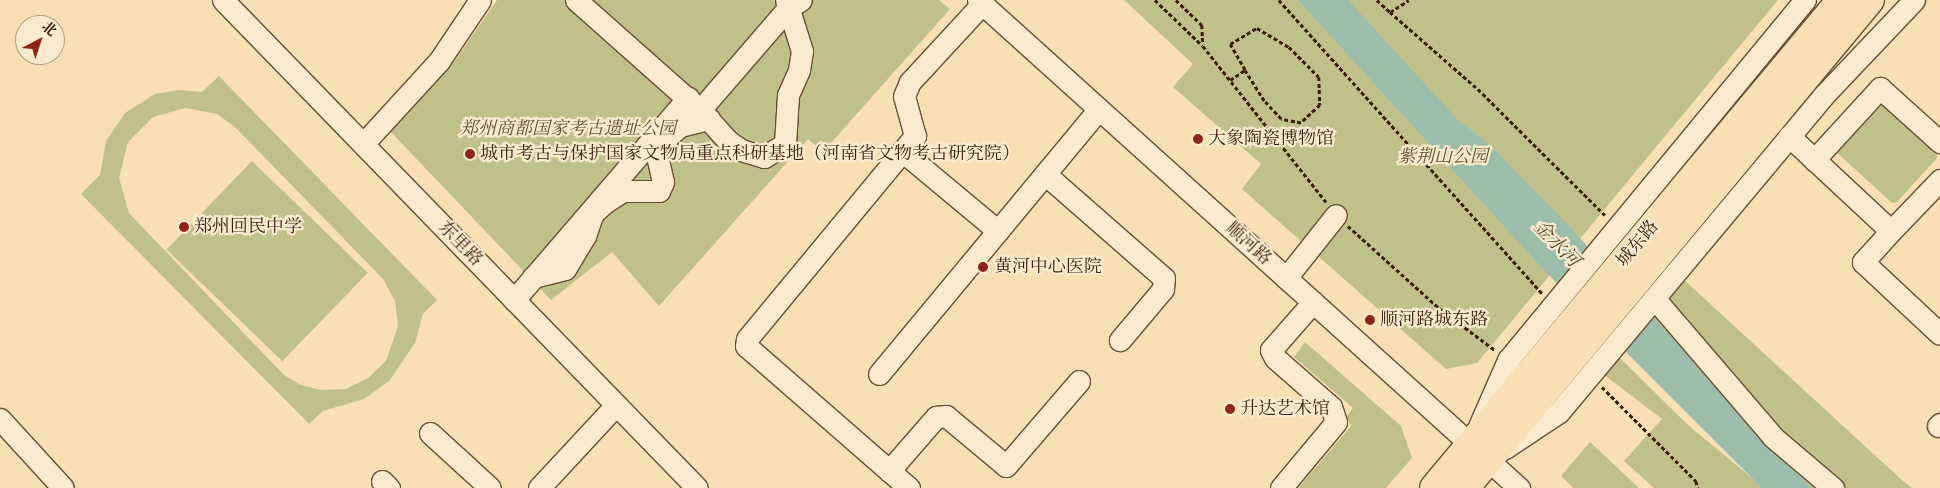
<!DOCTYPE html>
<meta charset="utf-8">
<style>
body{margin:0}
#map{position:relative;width:1940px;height:488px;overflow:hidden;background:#f8e0b4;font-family:"IM FELL DW Pica","Noto Serif SC",serif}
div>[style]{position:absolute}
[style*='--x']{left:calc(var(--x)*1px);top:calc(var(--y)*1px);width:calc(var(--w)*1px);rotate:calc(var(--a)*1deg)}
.green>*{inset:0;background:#c0c18a;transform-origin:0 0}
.water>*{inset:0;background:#9dbdab}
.path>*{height:2.5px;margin-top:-1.25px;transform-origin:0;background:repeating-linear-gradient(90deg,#3a1c0c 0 4px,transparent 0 6.5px)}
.roads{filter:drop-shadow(1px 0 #6a4d36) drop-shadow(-1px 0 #6a4d36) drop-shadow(0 1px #6a4d36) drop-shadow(0 -1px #6a4d36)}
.minor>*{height:21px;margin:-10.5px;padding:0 10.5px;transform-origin:10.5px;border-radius:10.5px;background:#faebce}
.major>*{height:28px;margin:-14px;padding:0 14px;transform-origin:14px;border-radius:14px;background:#f8e0b4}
.dots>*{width:14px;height:14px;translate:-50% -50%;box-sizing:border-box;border:2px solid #faebce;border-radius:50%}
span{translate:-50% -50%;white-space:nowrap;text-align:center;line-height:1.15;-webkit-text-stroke:4.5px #faebce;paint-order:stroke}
.park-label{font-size:18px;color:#624e32;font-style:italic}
.poi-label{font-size:18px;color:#3a1c0c}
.left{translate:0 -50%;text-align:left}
.street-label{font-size:18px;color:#3a1c0c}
.water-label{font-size:19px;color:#584c3c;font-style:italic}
.north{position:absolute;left:15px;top:15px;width:50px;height:50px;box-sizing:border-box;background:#faebce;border:1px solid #ad9880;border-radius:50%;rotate:40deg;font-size:14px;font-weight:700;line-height:20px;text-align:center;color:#3a1c0c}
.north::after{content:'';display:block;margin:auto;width:18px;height:22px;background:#8f2418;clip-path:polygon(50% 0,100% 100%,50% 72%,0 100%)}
</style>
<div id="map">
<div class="green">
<div style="clip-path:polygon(497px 0,939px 0,950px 9px,823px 152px,808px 139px,659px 306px,612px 252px,551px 300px,388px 129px,456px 59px)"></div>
<div style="clip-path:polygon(1124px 0,1778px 0,1477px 363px,1446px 369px,1242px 189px,1261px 164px,1173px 87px,1193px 64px)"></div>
<div style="clip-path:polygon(evenodd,219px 76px,437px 300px,423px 314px,415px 343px,389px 381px,364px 399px,323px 411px,309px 424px,81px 194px,100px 175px,106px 141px,125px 113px,155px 94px,178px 90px,202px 92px,219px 76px,185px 108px,217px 114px,235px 127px,383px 279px,395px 301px,398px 326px,386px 361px,368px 378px,346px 389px,321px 390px,301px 385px,284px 375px,129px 213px,119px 178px,128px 142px,153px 117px,185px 108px)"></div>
<div style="clip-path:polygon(1882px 102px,1937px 151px,1937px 158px,1897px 202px,1892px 203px,1836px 152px,1836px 147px,1876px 103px)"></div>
<div style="left:252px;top:161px;width:161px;height:123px;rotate:44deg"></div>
<div style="clip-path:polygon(1683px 279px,1903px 481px,1912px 488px,1811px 488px,1653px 318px)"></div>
<div style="clip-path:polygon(1305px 342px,1401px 426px,1412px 458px,1386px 488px,1298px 488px,1351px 426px,1346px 417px,1353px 408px,1294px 357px)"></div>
<div style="clip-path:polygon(1620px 358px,1688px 425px,1764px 488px,1654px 488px,1624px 461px,1662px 419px,1603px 374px)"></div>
<div style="clip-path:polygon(1590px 442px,1639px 488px,1573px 488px,1561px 476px)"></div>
</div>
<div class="water">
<div style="clip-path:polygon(1298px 0,1348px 0,1460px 122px,1485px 140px,1557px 213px,1811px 488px,1762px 488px,1542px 268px)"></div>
</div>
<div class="path">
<div style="--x:1155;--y:0;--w:66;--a:43.8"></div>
<div style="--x:1203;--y:46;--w:199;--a:51.7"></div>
<div style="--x:1176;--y:0;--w:36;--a:44"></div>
<div style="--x:1202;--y:25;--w:19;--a:87"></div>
<div style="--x:1279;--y:0;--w:394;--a:48.1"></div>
<div style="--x:1377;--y:0;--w:18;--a:43"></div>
<div style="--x:1390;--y:12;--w:22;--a:-32"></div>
<div style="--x:1390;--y:12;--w:117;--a:41.2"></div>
<div style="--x:1478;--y:89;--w:179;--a:44.8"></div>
<div style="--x:1230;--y:80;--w:18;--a:-34"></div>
<div style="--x:1245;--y:70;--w:30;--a:-120"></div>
<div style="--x:1230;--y:44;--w:31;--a:-31"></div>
<div style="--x:1257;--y:28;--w:37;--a:31"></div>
<div style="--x:1289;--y:47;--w:42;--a:45"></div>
<div style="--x:1319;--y:77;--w:28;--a:88"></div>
<div style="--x:1320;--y:105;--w:26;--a:137"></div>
<div style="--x:1301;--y:123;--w:20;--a:-169"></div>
<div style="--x:1281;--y:119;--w:25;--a:-133"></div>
<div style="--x:1264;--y:101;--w:36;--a:-122"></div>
<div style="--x:1348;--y:226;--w:122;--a:42"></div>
<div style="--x:1439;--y:308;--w:70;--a:36.9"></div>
<div style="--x:1602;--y:387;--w:133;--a:45"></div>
<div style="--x:1696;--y:481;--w:7;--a:74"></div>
</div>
<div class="roads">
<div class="minor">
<div style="--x:223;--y:0;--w:680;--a:45.83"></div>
<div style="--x:576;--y:0;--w:166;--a:41.6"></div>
<div style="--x:700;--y:110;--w:42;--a:47.9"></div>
<div style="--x:728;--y:141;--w:16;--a:35"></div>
<div style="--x:741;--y:150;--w:24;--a:17"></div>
<div style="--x:764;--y:157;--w:25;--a:-32"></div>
<div style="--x:785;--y:144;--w:49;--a:-86.5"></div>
<div style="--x:788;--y:95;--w:27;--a:-66"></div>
<div style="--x:799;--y:70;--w:19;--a:-81"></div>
<div style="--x:802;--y:51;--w:53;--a:-107.4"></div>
<div style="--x:978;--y:0;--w:729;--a:42.05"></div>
<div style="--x:700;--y:110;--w:135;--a:-49.2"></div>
<div style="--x:788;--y:8;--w:15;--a:-32"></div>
<div style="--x:1789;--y:136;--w:139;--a:43"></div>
<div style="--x:1891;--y:231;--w:42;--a:132.1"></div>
<div style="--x:1863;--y:262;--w:105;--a:43.1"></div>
<div style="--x:363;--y:144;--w:113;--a:-47.5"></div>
<div style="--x:439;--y:61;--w:73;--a:-56.1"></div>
<div style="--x:902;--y:151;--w:125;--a:39.8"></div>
<div style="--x:1814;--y:160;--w:98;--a:-47.5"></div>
<div style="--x:1880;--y:88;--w:81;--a:42"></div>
<div style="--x:1045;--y:174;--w:158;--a:41.2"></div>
<div style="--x:1164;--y:278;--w:11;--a:95"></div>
<div style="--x:1163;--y:289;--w:67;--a:130.1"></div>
<div style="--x:1891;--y:231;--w:71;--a:-46.1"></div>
<div style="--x:533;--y:277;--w:33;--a:-14"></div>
<div style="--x:565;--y:269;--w:39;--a:-59"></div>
<div style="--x:585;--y:236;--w:24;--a:-71"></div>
<div style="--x:593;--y:213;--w:18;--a:-41"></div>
<div style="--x:607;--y:201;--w:19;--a:-32"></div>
<div style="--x:623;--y:191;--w:36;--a:0"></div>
<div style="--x:659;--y:191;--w:10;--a:-66"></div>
<div style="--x:663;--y:182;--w:27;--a:-103"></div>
<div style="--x:657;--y:156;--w:15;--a:-70"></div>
<div style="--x:662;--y:142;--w:24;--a:-42"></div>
<div style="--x:680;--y:126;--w:30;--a:-14"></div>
<div style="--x:1286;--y:278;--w:80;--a:-51.6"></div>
<div style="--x:1654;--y:298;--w:183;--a:49.4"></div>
<div style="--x:1773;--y:437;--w:79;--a:40.4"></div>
<div style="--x:514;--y:300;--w:267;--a:-49.3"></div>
<div style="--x:879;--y:374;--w:344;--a:-50.3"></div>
<div style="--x:0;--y:419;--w:93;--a:47.6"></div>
<div style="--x:1480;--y:424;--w:70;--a:-66.4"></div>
<div style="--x:1508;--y:360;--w:467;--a:-50.5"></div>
<div style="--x:1938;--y:426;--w:3;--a:-45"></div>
<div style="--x:430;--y:433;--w:81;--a:42.5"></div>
<div style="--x:1505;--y:448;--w:65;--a:-33.7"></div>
<div style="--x:1559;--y:412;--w:412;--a:-50.1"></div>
<div style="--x:1823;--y:96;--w:132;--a:-46.5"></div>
<div style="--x:889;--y:471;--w:72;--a:-49"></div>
<div style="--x:936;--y:417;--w:10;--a:-6"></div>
<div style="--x:946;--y:416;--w:78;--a:39.8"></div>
<div style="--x:1006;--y:466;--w:112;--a:-49.3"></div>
<div style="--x:382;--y:481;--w:10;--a:45"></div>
<div style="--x:539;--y:488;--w:113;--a:-47.1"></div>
<div style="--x:909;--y:488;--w:216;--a:-138.9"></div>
<div style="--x:746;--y:346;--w:7;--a:-82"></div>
<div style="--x:747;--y:339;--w:264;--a:-50.4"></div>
<div style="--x:915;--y:136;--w:41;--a:-105.4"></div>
<div style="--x:904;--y:96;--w:15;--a:-67"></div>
<div style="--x:910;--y:82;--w:106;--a:-47.3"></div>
<div style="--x:1281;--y:488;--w:86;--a:-50.2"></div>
<div style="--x:1336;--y:422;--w:16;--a:-108"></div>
<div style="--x:1331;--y:407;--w:74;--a:-138.8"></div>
<div style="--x:1275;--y:358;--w:9;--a:-117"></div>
<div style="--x:1271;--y:350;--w:64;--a:-48.8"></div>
</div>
<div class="major">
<div style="--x:1434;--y:488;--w:635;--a:-50.17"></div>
<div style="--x:1465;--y:488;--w:634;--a:-50.31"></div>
</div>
</div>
<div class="dots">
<div style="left:1198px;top:139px;background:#8f2418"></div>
<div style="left:470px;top:154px;background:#8f2418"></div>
<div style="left:184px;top:227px;background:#8f2418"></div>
<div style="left:983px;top:267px;background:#8f2418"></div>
<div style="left:1370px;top:320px;background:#8f2418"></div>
<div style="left:1230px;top:409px;background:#8f2418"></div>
</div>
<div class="park-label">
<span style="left:568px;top:129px">郑州商都国家考古遗址公园</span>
<span style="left:1443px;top:157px">紫荆山公园</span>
</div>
<div class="poi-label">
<span class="left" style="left:1208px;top:139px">大象陶瓷博物馆</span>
<span class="left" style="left:480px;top:154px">城市考古与保护国家文物局重点科研基地（河南省文物考古研究院）</span>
<span class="left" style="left:194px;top:227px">郑州回民中学</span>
<span class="left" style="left:994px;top:267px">黄河中心医院</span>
<span class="left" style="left:1380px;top:320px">顺河路城东路</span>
<span class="left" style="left:1240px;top:409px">升达艺术馆</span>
</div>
<div class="street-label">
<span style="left:460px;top:244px;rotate:46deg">东里路</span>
<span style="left:1248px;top:244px;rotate:42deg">顺河路</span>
<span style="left:1638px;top:244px;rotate:-50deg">城东路</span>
</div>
<div class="water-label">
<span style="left:1556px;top:244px;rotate:46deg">金水河</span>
</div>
<div class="north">北</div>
</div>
